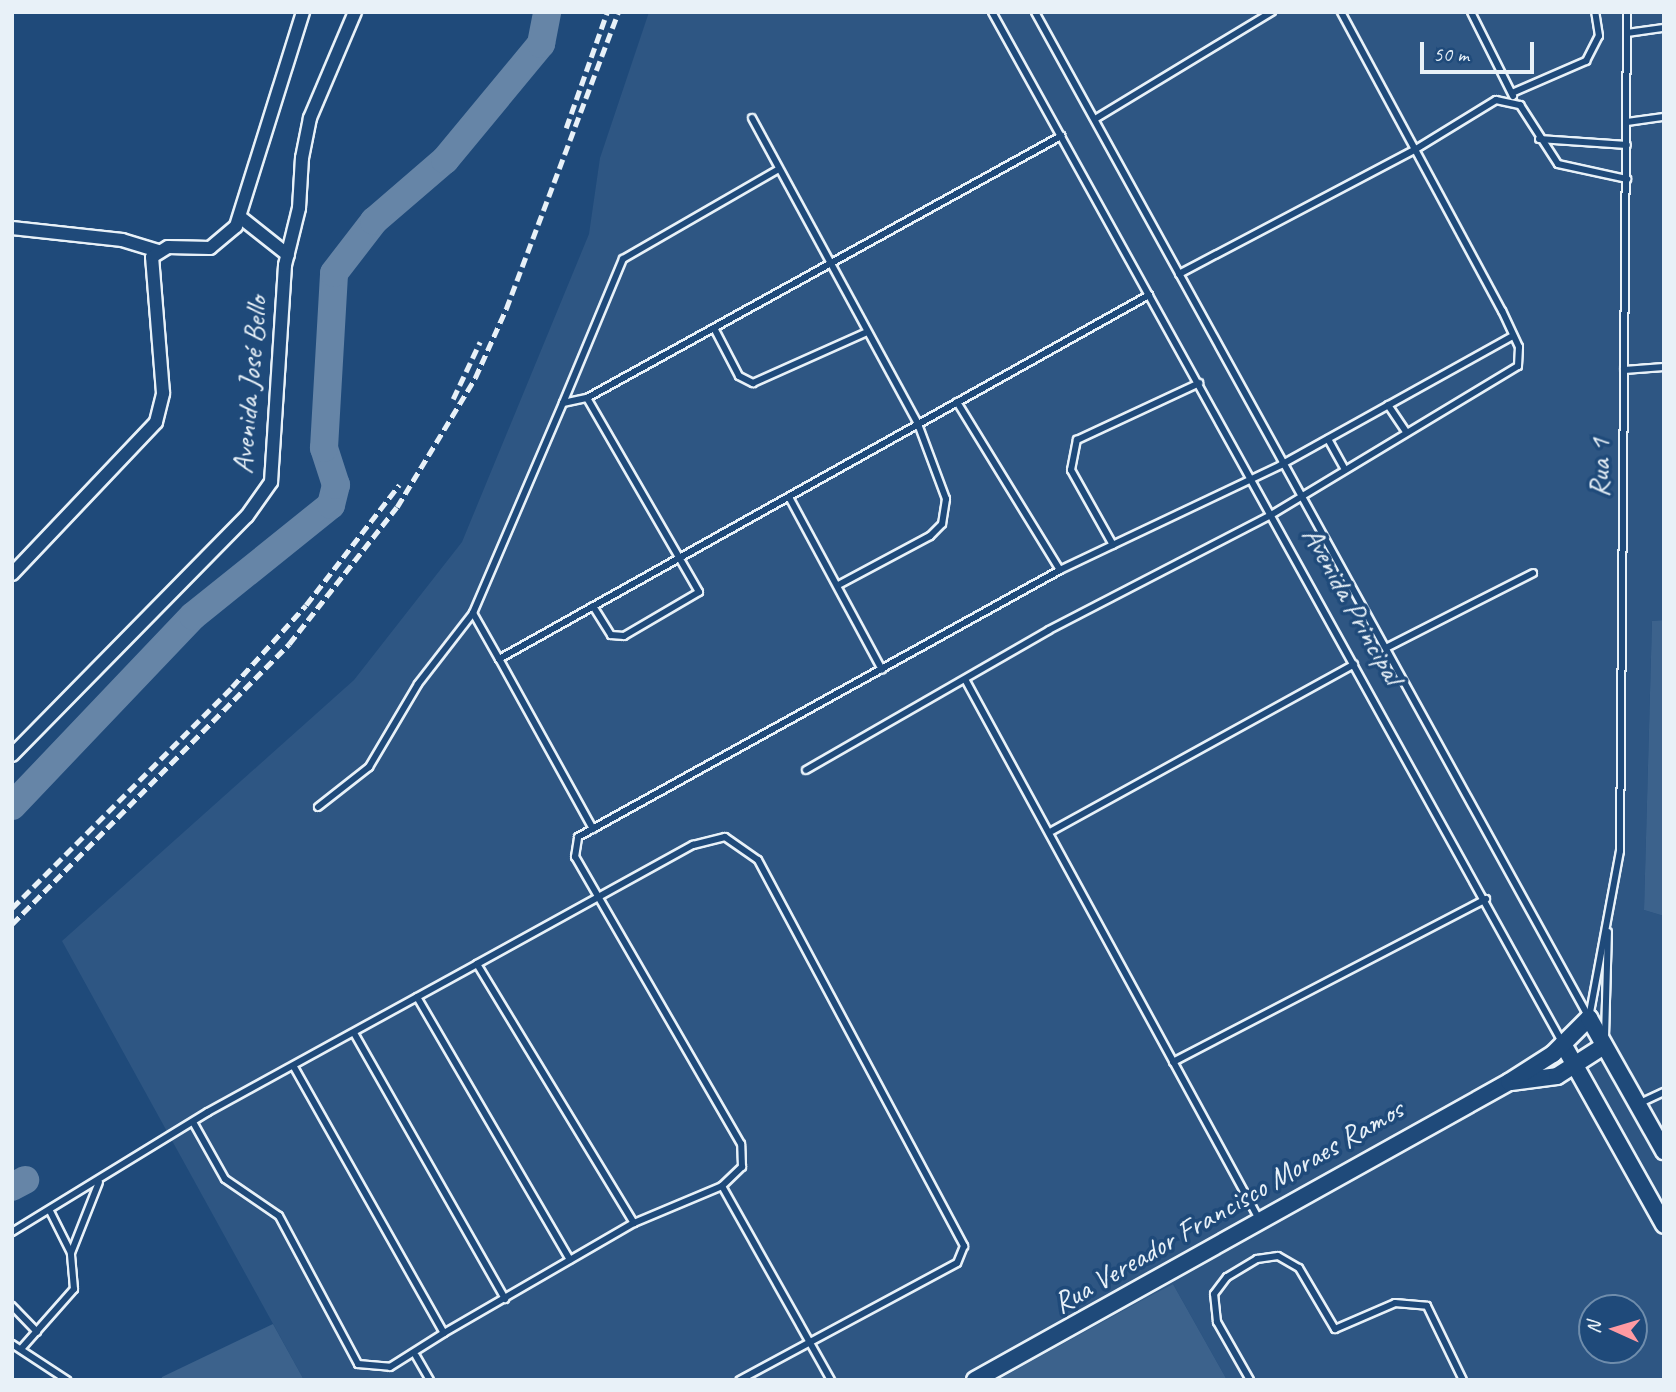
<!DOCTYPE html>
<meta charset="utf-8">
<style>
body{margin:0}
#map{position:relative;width:1676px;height:1392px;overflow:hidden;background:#1f4a7a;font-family:Caveat,sans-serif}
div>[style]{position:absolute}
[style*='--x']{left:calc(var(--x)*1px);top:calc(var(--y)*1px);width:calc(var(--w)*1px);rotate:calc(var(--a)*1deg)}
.built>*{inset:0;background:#2e5683}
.green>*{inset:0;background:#3c628c}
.river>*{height:28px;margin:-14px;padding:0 14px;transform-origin:14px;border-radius:14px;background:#6685a7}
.roads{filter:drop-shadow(2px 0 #e8f1f8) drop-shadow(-2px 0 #e8f1f8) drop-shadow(0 2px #e8f1f8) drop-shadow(0 -2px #e8f1f8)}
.service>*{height:6px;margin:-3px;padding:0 3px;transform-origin:3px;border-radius:3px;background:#1f4a7a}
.minor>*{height:12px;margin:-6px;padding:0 6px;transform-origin:6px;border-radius:6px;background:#1f4a7a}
.tertiary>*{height:16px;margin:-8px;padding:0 8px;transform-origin:8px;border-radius:8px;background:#1f4a7a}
.rail>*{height:4.5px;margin-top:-2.25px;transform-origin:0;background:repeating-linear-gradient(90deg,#e8f1f8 0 10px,transparent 0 15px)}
span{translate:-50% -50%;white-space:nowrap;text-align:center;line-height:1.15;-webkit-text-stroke:7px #1f4a7a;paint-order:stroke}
.street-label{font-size:30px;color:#e8f1f8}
.frame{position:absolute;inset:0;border:14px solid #e8f1f8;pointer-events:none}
.north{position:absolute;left:1578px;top:1294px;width:70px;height:70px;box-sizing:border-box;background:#1f4a7a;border:2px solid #6f8dac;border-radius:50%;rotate:274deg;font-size:19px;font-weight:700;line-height:28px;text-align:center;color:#e8f1f8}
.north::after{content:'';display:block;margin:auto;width:24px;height:32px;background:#ff9aa2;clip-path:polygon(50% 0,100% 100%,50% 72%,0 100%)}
.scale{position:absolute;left:1420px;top:42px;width:114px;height:32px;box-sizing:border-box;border:4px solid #e8f1f8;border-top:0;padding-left:9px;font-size:21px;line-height:24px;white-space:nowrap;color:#e8f1f8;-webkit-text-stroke:5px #1f4a7a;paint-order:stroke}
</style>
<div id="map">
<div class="built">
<div style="clip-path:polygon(evenodd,649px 12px,1664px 12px,1664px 620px,1652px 621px,1644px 910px,1664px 916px,1664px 1380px,1227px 1380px,1173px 1284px,997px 1380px,304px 1380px,62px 941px,354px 680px,462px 542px,589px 234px,600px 158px,649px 12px,1592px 1308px,1634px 1308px,1634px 1350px,1592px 1350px,1592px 1308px)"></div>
</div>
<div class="green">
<div style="clip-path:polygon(1664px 620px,1664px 916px,1644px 910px,1652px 621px)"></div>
<div style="clip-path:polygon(1173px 1284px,1227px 1380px,997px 1380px,1148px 1297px)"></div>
<div style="clip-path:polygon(273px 1324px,304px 1380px,161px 1380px,162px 1377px)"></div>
</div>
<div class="river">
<div style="--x:12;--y:806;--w:262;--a:-46.4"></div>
<div style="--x:193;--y:616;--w:177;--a:-38.8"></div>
<div style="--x:331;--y:505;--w:21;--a:-76"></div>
<div style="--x:336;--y:485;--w:39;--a:-108"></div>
<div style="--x:324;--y:448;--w:175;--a:-86.7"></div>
<div style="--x:334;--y:273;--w:66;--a:-52.4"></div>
<div style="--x:374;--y:221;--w:94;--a:-40.7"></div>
<div style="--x:445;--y:160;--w:151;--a:-50.4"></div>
<div style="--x:541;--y:44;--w:33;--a:-79"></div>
<div style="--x:12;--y:1187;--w:15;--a:-28"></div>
</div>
<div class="roads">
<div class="service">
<div style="--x:992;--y:12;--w:1177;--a:61.04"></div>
<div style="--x:1035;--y:12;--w:1146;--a:61.15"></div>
<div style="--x:1471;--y:12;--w:94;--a:63.4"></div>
<div style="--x:1627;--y:33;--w:37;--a:-8"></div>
<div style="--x:1512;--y:93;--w:81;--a:-23.4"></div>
<div style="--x:1586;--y:61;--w:28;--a:-63"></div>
<div style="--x:1599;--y:36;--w:24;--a:-99"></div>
<div style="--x:752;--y:118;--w:348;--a:61.5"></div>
<div style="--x:918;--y:424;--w:80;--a:69.5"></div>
<div style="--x:946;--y:499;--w:25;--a:99"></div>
<div style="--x:942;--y:524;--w:17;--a:135"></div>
<div style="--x:930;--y:536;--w:102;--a:151.9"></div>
<div style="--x:1095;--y:119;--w:207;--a:-31.2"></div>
<div style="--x:1627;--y:122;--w:37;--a:-8"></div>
<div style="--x:1539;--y:139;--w:88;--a:3.9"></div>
<div style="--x:1179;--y:274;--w:268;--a:-27.8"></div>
<div style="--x:1416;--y:149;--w:94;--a:-31.5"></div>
<div style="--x:1496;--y:100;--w:25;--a:12"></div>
<div style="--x:1520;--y:105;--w:70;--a:57.2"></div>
<div style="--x:1558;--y:164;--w:71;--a:12.3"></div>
<div style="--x:714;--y:328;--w:54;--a:62.5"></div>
<div style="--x:739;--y:376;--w:16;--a:27"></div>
<div style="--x:753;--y:383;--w:125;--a:-24.1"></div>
<div style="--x:1624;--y:370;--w:40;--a:-4.3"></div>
<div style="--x:587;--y:398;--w:224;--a:60"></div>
<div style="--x:699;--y:592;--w:87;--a:149.6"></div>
<div style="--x:624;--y:636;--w:13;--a:-176"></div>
<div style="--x:611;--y:635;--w:34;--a:-122"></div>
<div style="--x:957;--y:402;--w:197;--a:58.5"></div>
<div style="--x:563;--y:403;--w:156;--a:-67.4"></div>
<div style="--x:623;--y:259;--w:178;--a:-30"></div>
<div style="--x:1388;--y:405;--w:32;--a:56"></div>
<div style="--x:1328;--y:439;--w:33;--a:61"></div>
<div style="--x:789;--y:497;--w:196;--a:61.7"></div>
<div style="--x:1113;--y:545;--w:86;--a:-119.2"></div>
<div style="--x:1071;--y:470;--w:31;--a:-79"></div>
<div style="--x:1077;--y:440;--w:135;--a:-25"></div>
<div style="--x:1386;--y:648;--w:165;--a:-27"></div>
<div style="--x:499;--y:659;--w:53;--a:-119.5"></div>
<div style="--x:473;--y:613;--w:228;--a:-66.8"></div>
<div style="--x:563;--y:403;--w:25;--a:-12"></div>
<div style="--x:587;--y:398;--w:542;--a:-28.93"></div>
<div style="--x:966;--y:681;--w:613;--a:61.43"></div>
<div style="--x:806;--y:770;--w:280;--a:-29.9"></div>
<div style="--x:1049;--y:630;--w:250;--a:-27.4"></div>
<div style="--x:1271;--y:515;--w:288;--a:-31.1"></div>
<div style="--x:1518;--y:366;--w:19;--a:-87"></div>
<div style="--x:1519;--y:347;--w:40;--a:-115"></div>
<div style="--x:1502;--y:311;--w:340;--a:-118.3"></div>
<div style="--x:318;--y:807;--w:65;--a:-38.1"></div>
<div style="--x:369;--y:767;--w:96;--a:-59.4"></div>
<div style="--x:418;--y:684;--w:90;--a:-52.2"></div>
<div style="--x:593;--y:829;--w:194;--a:-118.9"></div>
<div style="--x:499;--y:659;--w:745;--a:-29.25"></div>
<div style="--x:1052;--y:831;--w:345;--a:-28.9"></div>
<div style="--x:477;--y:964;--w:303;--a:58.8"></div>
<div style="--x:417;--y:997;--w:304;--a:59.8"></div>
<div style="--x:1589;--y:1018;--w:170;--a:-79.5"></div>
<div style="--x:1620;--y:851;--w:839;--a:-89.52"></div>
<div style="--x:354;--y:1033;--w:306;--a:60.4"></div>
<div style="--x:1605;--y:1037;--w:105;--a:-88.4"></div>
<div style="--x:1173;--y:1062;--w:353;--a:-27.5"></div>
<div style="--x:294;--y:1067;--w:305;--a:60.6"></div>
<div style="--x:444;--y:1333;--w:220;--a:-30.1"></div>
<div style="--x:634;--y:1223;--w:95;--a:-22.8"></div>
<div style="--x:722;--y:1186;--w:28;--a:-44"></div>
<div style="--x:742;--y:1167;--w:23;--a:-92"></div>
<div style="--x:741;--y:1144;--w:332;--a:-120"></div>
<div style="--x:575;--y:857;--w:20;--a:-81"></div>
<div style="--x:578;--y:837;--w:551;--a:-28.98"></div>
<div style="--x:1060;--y:570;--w:245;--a:-25.4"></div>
<div style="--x:1281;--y:465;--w:265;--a:-29.1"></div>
<div style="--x:1638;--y:1104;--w:29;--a:-25"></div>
<div style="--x:193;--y:1122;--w:65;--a:60.7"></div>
<div style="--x:225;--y:1179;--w:65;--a:34.4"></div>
<div style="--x:279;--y:1216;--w:168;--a:61.9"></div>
<div style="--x:358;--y:1364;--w:32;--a:5"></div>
<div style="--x:390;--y:1367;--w:64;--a:-32.2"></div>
<div style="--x:722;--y:1186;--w:223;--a:60.7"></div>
<div style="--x:12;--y:1232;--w:230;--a:-31.5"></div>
<div style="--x:208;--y:1112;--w:307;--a:-28.8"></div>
<div style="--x:477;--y:964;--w:247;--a:-28.9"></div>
<div style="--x:693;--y:845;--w:33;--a:-14"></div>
<div style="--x:725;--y:837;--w:40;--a:34.9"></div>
<div style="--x:758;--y:860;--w:438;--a:61.9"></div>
<div style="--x:964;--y:1246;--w:18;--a:112"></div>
<div style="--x:957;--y:1263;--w:247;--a:151.7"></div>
<div style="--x:71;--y:1253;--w:76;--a:-68.5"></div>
<div style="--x:12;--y:1306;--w:36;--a:46"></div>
<div style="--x:12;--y:1344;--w:66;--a:33.2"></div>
<div style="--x:21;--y:1349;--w:80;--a:-48.5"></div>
<div style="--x:74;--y:1289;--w:36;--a:-95"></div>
<div style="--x:71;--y:1253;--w:47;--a:-116.6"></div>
<div style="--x:416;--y:1356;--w:28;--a:60"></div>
<div style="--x:1250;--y:1380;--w:67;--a:-119.6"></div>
<div style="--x:1217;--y:1322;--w:28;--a:-96"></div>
<div style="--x:1214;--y:1294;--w:21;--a:-53"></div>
<div style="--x:1227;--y:1277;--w:35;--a:-31"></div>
<div style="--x:1257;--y:1259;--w:21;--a:-8"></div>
<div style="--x:1278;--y:1256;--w:24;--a:30"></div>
<div style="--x:1299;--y:1268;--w:71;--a:59.5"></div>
<div style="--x:1335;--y:1329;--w:65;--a:-23.4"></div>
<div style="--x:1395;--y:1303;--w:32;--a:5"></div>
<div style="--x:1427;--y:1306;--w:82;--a:64.1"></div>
</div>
<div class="minor">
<div style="--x:240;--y:217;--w:61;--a:38.4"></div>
<div style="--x:12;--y:228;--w:111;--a:6.2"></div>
<div style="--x:122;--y:240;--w:37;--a:17"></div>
<div style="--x:12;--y:574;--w:209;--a:-46.5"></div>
<div style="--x:156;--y:422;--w:30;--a:-76"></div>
<div style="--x:163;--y:393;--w:136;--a:-94.6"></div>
<div style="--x:152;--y:257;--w:19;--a:-32"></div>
<div style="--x:168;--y:247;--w:42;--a:1.4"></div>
<div style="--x:210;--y:248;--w:34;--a:-40"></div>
<div style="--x:236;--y:226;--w:224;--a:-72.6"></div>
<div style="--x:12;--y:755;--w:335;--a:-45.5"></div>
<div style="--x:247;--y:516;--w:42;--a:-54.8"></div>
<div style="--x:271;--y:482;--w:217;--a:-86.3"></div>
<div style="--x:285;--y:265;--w:59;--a:-76.2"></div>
<div style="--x:299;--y:208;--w:50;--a:-86.6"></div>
<div style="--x:302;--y:158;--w:41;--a:-78.7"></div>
<div style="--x:310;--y:118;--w:115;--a:-67"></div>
</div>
<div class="tertiary">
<div style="--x:1563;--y:1044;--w:207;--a:60.8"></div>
<div style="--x:1511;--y:1082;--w:46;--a:-7.4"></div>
<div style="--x:1557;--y:1076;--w:56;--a:-32.6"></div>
<div style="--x:975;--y:1380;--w:612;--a:-29.16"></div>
<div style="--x:1509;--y:1082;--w:52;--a:-32.5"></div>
<div style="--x:1553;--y:1054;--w:51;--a:-45"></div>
<div style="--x:1589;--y:1018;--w:153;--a:60.6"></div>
</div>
</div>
<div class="rail">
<div style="--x:566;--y:128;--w:123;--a:-70.5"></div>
<div style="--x:453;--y:399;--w:63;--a:-64.7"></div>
<div style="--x:12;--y:908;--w:312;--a:-45.1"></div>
<div style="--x:232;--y:687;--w:110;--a:-47.9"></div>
<div style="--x:306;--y:605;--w:152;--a:-52.2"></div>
<div style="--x:12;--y:924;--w:394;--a:-45.3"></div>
<div style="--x:289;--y:644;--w:174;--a:-51.8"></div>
<div style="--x:397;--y:507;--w:151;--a:-58.8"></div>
<div style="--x:475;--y:378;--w:76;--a:-65.8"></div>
<div style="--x:506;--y:309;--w:317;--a:-69.3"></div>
</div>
<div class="street-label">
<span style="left:249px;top:385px;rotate:-85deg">Avenida José Bello</span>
<span style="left:1599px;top:468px;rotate:-89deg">Rua 1</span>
<span style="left:1353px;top:605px;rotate:61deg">Avenida Principal</span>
<span style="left:1228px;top:1206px;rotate:-30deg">Rua Vereador Francisco Moraes Ramos</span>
</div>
<div class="frame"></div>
<div class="north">N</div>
<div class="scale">50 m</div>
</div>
